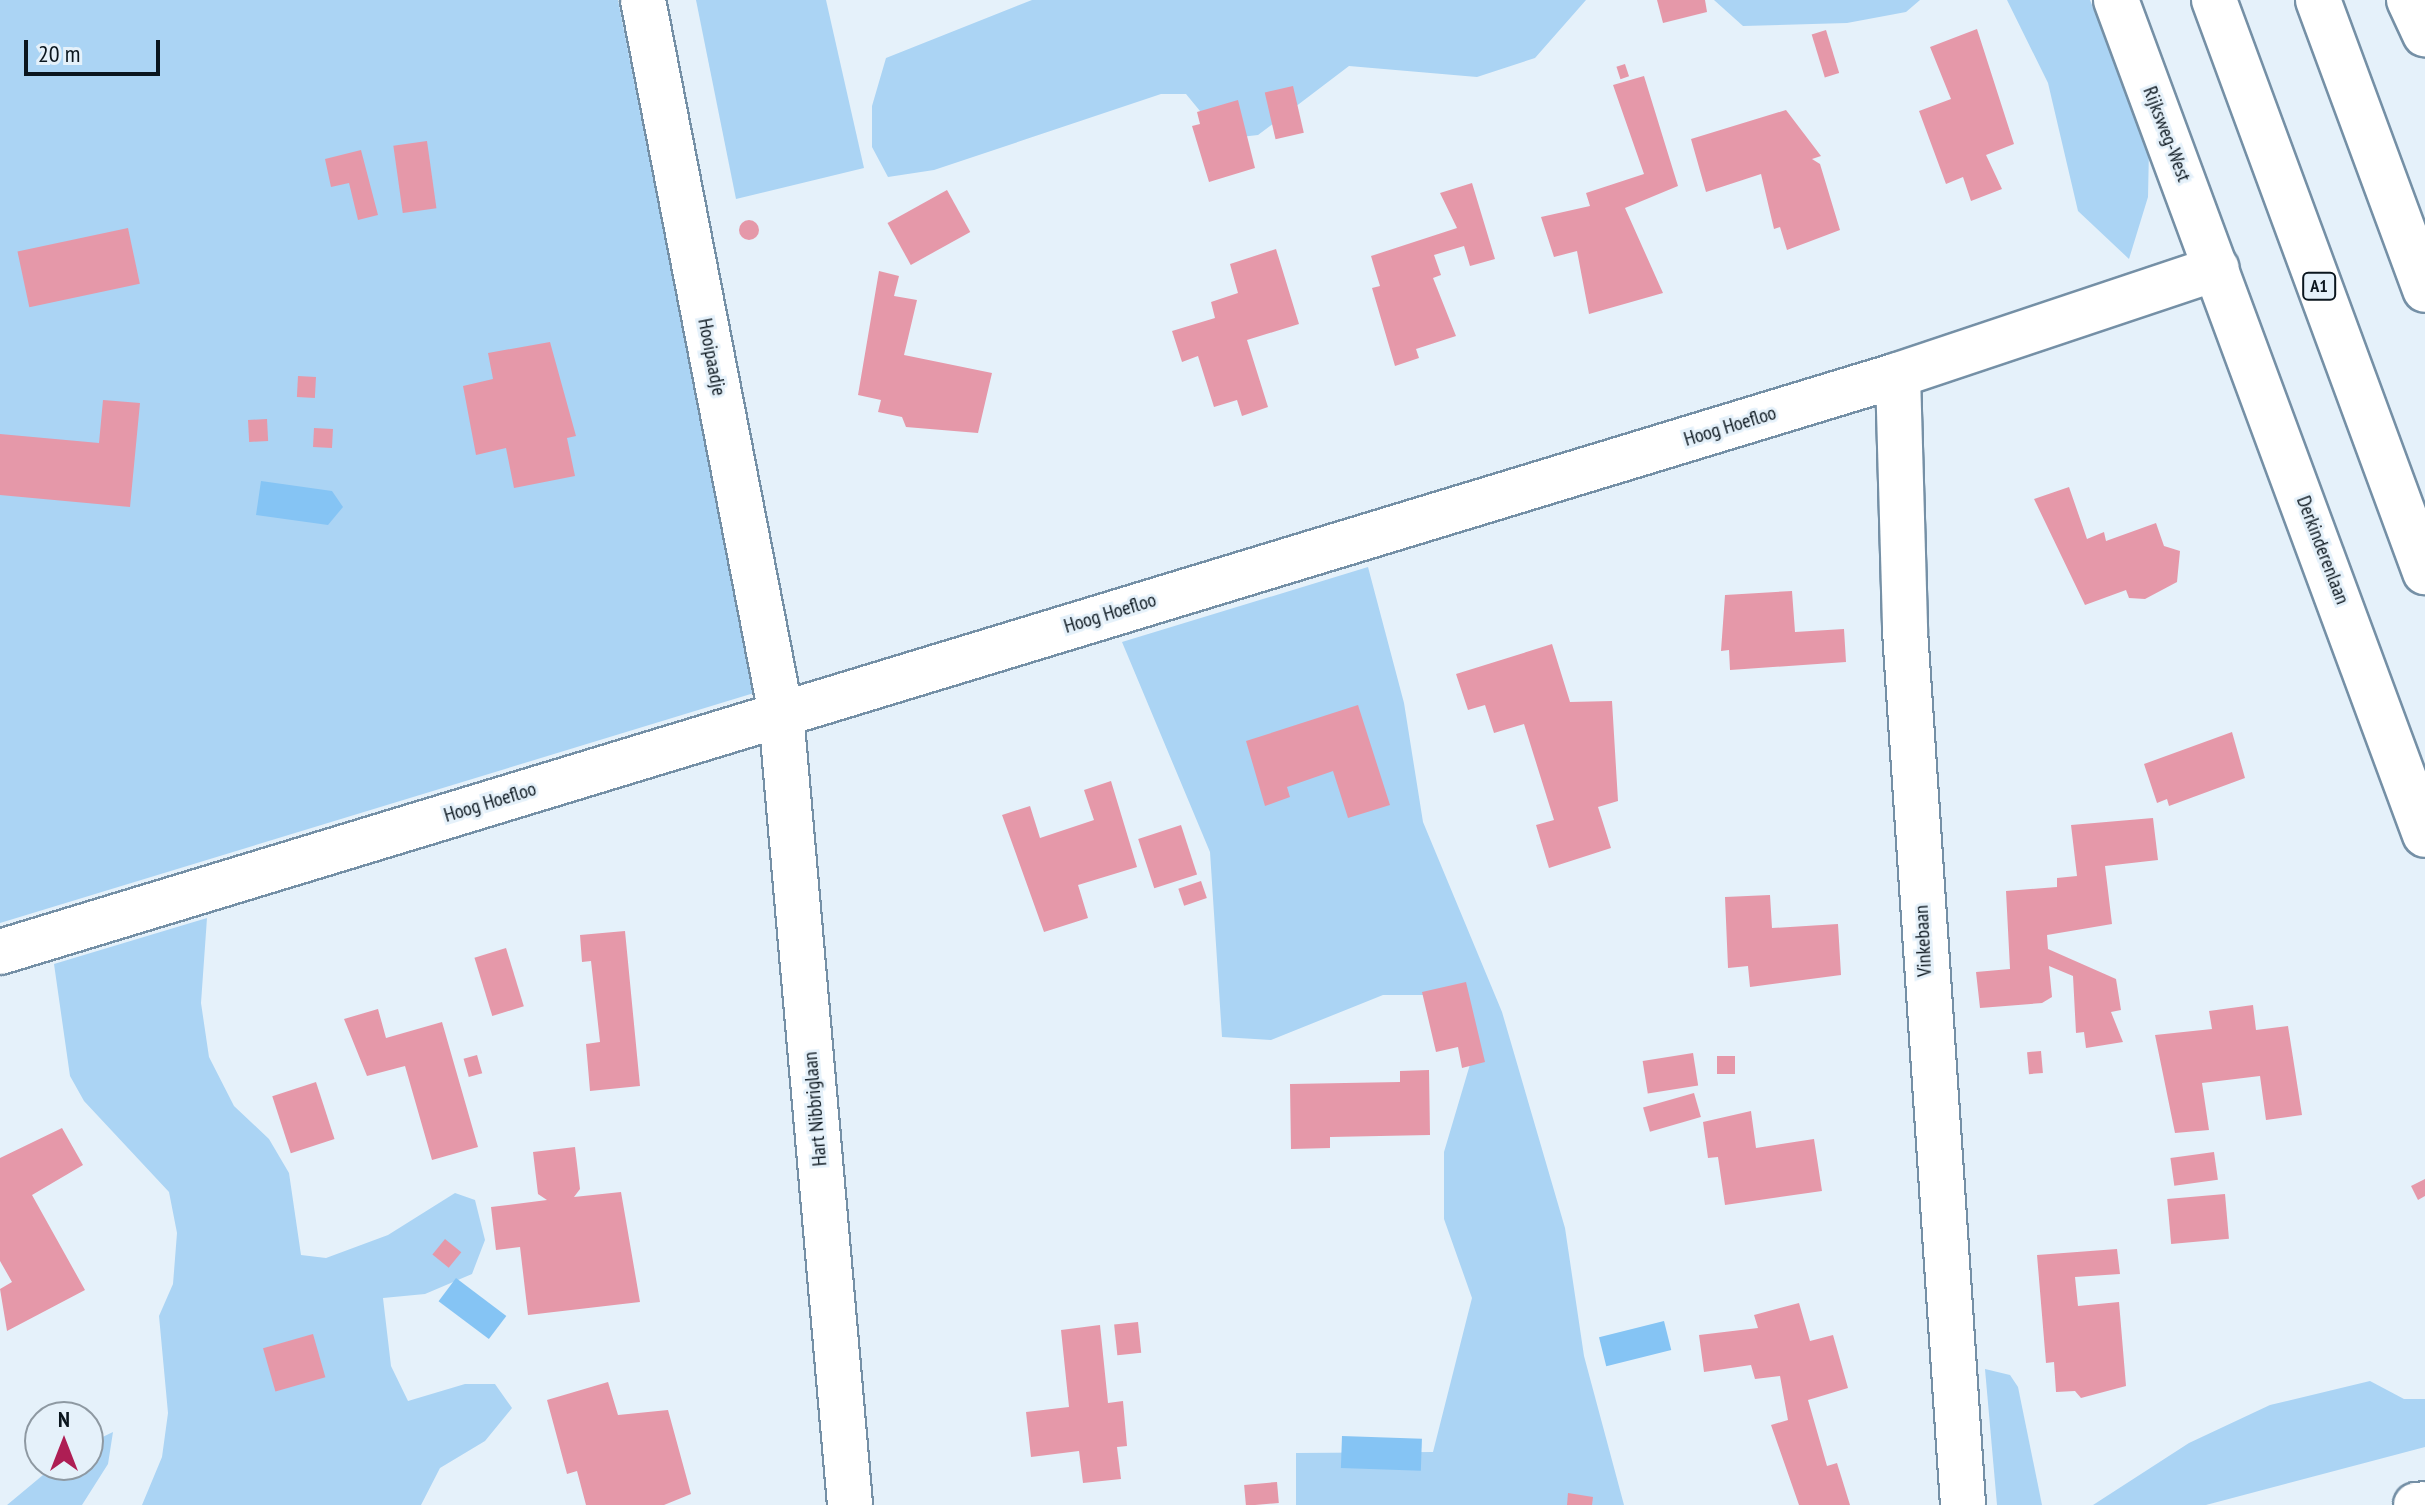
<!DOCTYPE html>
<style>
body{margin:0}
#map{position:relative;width:2425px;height:1505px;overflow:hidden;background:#e5f1fa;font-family:"PT Sans Narrow",sans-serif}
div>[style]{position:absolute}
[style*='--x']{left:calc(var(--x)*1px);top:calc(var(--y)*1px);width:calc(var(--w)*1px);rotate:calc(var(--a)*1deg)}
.green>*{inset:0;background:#abd4f4}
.water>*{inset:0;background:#85c4f4;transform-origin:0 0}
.building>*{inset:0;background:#e598a9;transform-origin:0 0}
.round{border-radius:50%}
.roads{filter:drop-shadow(2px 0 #7590a6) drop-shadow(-2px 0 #7590a6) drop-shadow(0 2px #7590a6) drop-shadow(0 -2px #7590a6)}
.street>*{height:44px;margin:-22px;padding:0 22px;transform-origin:22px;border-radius:22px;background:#fff}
.highway>*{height:44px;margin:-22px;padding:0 22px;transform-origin:22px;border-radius:22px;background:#fff}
span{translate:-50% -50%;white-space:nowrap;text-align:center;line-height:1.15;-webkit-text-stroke:6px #e5f1fa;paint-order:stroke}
.shield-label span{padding:2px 6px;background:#e5f1fa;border:2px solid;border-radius:6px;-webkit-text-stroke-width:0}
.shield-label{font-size:18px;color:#0b161e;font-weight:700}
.street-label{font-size:20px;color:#0b161e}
.north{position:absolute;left:24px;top:1401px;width:80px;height:80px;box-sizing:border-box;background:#e5f1fa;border:2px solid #8e99a2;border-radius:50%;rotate:0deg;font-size:22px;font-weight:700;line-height:32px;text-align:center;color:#0b161e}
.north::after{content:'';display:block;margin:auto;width:28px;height:36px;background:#ae1e54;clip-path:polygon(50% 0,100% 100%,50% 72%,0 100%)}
.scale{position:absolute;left:24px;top:40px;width:136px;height:36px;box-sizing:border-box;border:4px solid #0b161e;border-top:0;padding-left:10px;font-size:24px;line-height:28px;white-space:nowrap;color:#0b161e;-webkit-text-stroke:6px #e5f1fa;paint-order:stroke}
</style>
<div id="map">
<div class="green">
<div style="clip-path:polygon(0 0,618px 0,754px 693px,0 923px)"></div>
<div style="clip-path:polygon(696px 0,826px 0,864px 168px,736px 199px)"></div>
<div style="clip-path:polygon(1032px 0,1586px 0,1535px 58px,1477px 77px,1349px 66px,1258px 135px,1223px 139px,1186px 94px,1161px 94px,934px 170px,888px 177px,872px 147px,872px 106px,886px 58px)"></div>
<div style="clip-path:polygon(1714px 0,1920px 0,1906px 12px,1847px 23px,1743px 26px)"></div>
<div style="clip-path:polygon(2007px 0,2090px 0,2149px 149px,2148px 197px,2129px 259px,2078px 211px,2048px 83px)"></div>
<div style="clip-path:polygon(1368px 567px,1404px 703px,1423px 822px,1502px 1012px,1565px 1228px,1584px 1356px,1624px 1505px,1296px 1505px,1296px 1453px,1433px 1452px,1472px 1298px,1444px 1219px,1444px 1152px,1471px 1061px,1426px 995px,1383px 995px,1271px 1040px,1222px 1037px,1210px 852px,1122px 642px)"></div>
<div style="clip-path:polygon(207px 918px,201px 1003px,209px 1057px,234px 1106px,269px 1139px,289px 1173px,301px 1255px,326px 1258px,388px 1235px,455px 1193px,475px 1200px,485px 1240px,472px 1274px,425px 1294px,383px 1298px,391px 1366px,408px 1401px,465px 1384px,495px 1384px,512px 1408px,485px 1441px,440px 1468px,421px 1505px,142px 1505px,162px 1457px,168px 1413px,159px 1316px,173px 1284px,177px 1233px,169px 1192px,84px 1101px,70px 1076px,54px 964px)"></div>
<div style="clip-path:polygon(1985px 1369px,2010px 1375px,2018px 1387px,2042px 1505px,1997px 1505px)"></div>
<div style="clip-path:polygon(2370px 1381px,2404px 1399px,2425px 1399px,2425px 1447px,2206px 1505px,2093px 1505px,2189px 1443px,2270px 1405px)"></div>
<div style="clip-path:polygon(113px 1432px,108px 1464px,82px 1505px,7px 1505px,55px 1465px,88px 1465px,88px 1444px)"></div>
</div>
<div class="water">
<div style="clip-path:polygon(261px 481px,332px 491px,343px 507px,328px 525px,256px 515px)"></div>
<div style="left:456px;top:1278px;width:63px;height:29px;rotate:37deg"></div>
<div style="left:1664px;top:1321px;width:30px;height:67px;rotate:76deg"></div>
<div style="left:1342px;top:1436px;width:80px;height:32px;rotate:2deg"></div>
</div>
<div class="building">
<div style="clip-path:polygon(1657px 0,1705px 0,1707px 12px,1663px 23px)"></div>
<div style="clip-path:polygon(1977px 29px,2014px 144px,1986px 155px,2002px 189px,1971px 201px,1963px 177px,1946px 184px,1919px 111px,1951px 99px,1930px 47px)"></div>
<div style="left:1826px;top:30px;width:45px;height:15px;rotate:73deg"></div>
<div style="left:1625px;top:64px;width:13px;height:9px;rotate:72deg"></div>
<div style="clip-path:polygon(1644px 76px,1678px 186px,1625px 208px,1663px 293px,1589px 314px,1577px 251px,1554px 257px,1541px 217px,1590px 206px,1586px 193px,1644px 174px,1613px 85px)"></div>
<div style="left:1293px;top:86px;width:48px;height:29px;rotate:77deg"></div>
<div style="clip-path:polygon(1238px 100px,1255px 168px,1209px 182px,1192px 126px,1200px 124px,1197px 112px)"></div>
<div style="clip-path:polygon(1786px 110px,1821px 156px,1812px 159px,1820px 164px,1840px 230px,1787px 250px,1780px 227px,1774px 229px,1761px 174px,1706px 192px,1691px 139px)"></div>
<div style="left:427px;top:141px;width:68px;height:34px;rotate:82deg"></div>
<div style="clip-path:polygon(361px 150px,378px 215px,358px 220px,349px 183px,331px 187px,325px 159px)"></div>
<div style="clip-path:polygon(1472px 183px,1495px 259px,1470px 266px,1464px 246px,1434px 255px,1441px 275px,1433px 278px,1456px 336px,1416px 349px,1419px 358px,1395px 366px,1372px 288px,1380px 286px,1371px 256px,1457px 228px,1440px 193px)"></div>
<div style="left:947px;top:190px;width:48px;height:68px;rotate:61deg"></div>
<div class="round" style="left:739px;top:220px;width:20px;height:20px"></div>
<div style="left:128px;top:228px;width:57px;height:113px;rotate:78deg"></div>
<div style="clip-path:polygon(1276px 249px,1299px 324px,1247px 340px,1268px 407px,1242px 416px,1237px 400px,1214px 407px,1198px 356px,1182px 362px,1172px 331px,1215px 318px,1211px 302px,1238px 293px,1230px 264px)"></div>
<div style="clip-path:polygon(879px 271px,899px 276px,894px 296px,917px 300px,904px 355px,992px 373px,978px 433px,906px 427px,902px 417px,878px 412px,881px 400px,858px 395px)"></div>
<div style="clip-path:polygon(550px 342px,576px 436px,567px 438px,575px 476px,514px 488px,506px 448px,476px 455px,463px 386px,493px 379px,488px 353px)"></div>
<div style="left:298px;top:376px;width:18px;height:21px;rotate:3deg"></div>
<div style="clip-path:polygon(103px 400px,140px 403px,130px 507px,0 495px,0 434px,99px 443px)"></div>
<div style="left:267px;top:419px;width:22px;height:19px;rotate:87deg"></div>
<div style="left:314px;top:428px;width:19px;height:19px;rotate:3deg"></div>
<div style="clip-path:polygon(2069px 487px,2087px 539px,2104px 532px,2106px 541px,2156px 523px,2164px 546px,2180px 551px,2177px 582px,2145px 599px,2129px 598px,2126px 590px,2085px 605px,2034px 499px)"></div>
<div style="clip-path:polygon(1792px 591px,1795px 632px,1844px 629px,1846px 662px,1730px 670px,1729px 650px,1721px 651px,1725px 595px)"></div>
<div style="clip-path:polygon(1552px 644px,1570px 702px,1612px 701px,1618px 801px,1598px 807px,1611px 848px,1549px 868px,1536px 825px,1554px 820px,1524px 724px,1494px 733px,1485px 705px,1468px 710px,1456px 674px)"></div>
<div style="clip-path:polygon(1358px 705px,1390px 805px,1348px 818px,1333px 771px,1287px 787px,1290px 797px,1265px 806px,1246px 741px)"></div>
<div style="clip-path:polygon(2232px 732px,2245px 778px,2169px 806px,2167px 799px,2157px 803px,2144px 764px)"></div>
<div style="clip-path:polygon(1111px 781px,1137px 867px,1078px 885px,1088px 918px,1044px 932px,1002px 815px,1030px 806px,1040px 838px,1094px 820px,1084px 790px)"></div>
<div style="clip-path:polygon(2153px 818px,2158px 860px,2105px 866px,2112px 924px,2047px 935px,2048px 949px,2116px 979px,2121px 1010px,2111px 1012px,2123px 1042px,2086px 1048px,2084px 1032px,2076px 1033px,2073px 976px,2049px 966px,2052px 997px,2042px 1003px,1980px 1008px,1976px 972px,2010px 969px,2006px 891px,2057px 887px,2057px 878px,2077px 876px,2071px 825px)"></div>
<div style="left:1181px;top:825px;width:52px;height:45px;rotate:72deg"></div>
<div style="left:1201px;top:881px;width:18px;height:24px;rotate:71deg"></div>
<div style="clip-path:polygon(1770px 895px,1772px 928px,1838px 924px,1841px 975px,1750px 987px,1748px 966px,1728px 968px,1725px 897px)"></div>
<div style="clip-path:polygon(625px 931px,640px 1086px,590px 1091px,586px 1044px,600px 1042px,591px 961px,582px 962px,580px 935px)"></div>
<div style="left:506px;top:948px;width:61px;height:33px;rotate:73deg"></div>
<div style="clip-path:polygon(1466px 982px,1485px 1062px,1462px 1068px,1458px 1047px,1436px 1052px,1422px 992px)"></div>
<div style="clip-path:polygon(2253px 1005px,2256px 1030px,2288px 1026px,2302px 1115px,2266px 1120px,2260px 1076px,2202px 1083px,2209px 1130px,2175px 1133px,2155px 1035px,2212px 1029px,2209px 1011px)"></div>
<div style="clip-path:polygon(378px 1009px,386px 1038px,442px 1022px,478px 1147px,432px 1160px,405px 1066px,367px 1076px,344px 1019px)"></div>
<div style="left:2041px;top:1051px;width:22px;height:14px;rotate:85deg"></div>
<div style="left:1693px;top:1053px;width:33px;height:51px;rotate:81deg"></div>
<div style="left:477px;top:1055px;width:19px;height:14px;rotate:74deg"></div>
<div style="left:1717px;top:1056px;width:18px;height:18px"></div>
<div style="clip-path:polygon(1429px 1070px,1430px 1135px,1330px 1137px,1330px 1148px,1291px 1149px,1290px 1084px,1400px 1082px,1400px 1071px)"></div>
<div style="left:316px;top:1082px;width:60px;height:46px;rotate:72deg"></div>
<div style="left:1694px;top:1093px;width:25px;height:53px;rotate:74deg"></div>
<div style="clip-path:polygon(1751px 1111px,1756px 1148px,1814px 1139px,1822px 1191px,1725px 1205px,1718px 1157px,1708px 1158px,1703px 1122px)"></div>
<div style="clip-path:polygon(62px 1128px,83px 1165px,32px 1195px,85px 1290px,7px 1331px,0 1289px,12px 1282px,0 1261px,0 1158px)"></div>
<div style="clip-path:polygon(575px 1147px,580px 1189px,574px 1197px,621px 1192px,640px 1302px,528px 1315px,520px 1247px,496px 1250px,491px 1207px,547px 1200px,538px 1194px,533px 1152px)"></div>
<div style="left:2214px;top:1152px;width:28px;height:44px;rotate:82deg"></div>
<div style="clip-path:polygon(2425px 1179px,2425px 1196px,2418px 1200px,2411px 1186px)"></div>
<div style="left:2225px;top:1194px;width:45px;height:58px;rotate:85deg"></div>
<div style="left:445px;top:1239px;width:21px;height:20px;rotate:39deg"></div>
<div style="clip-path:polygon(2117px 1249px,2120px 1274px,2075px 1277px,2078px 1306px,2119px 1302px,2126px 1386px,2081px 1398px,2075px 1391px,2056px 1392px,2054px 1362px,2046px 1363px,2037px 1255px)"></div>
<div style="clip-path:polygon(1799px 1303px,1810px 1341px,1833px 1335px,1848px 1388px,1808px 1400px,1827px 1466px,1837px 1463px,1850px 1505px,1799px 1505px,1771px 1425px,1788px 1420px,1780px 1376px,1755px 1379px,1751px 1365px,1704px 1372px,1699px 1335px,1758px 1328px,1754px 1315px)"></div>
<div style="left:1138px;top:1322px;width:31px;height:24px;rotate:84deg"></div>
<div style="clip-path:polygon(1100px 1325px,1108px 1403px,1123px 1401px,1127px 1446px,1117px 1447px,1121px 1479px,1083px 1483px,1079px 1451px,1031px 1457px,1026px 1412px,1069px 1407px,1061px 1330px)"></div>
<div style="left:313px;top:1334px;width:45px;height:52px;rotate:74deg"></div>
<div style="clip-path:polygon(608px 1382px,618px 1415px,668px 1410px,691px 1494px,664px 1505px,586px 1505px,577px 1471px,567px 1474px,547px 1400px)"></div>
<div style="left:1277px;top:1482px;width:21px;height:33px;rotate:85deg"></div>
<div style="clip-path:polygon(1568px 1493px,1593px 1497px,1592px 1505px,1567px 1505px)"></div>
</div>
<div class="roads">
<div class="street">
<div style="--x:643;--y:0;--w:727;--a:79.06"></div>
<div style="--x:781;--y:714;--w:794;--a:85.01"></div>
<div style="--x:2116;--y:0;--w:890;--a:69.69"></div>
<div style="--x:2409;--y:0;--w:38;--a:65"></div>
<div style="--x:1898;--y:375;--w:256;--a:88.4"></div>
<div style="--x:1905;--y:631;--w:876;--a:86.2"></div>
<div style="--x:0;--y:952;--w:1984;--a:-16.91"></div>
<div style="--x:1898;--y:375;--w:336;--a:-18.5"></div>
<div style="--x:2416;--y:1505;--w:9;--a:-6"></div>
</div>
<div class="highway">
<div style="--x:2214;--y:0;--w:610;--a:69.75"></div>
<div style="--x:2318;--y:0;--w:309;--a:69.7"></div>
</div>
</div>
<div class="shield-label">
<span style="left:2319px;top:286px">A1</span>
</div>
<div class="street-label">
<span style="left:2167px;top:134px;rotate:69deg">Rijksweg-West</span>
<span style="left:712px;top:357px;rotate:79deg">Hooipaadje</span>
<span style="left:1730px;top:426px;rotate:-17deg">Hoog Hoefloo</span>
<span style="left:2323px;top:550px;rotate:69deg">Derkinderenlaan</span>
<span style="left:1110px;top:613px;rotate:-17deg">Hoog Hoefloo</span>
<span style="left:490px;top:802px;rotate:-17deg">Hoog Hoefloo</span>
<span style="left:1923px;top:941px;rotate:-93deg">Vinkebaan</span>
<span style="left:815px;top:1109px;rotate:-95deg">Hart Nibbriglaan</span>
</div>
<div class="north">N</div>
<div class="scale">20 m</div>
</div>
